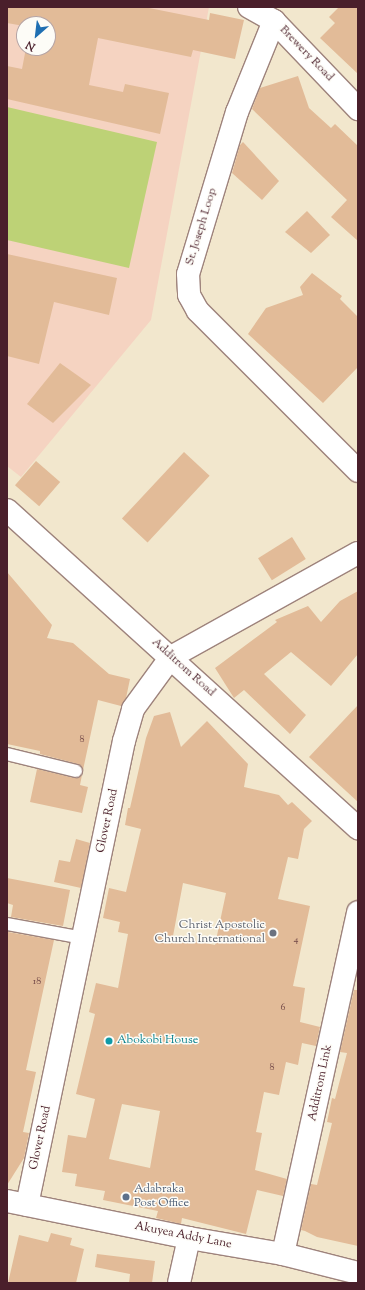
<!DOCTYPE html>
<style>
body{margin:0}
#map{position:relative;width:365px;height:1290px;overflow:hidden;background:#f2e7cd;font-family:"Sorts Mill Goudy",serif}
div>[style]{position:absolute}
[style*='--x']{left:calc(var(--x)*1px);top:calc(var(--y)*1px);width:calc(var(--w)*1px);rotate:calc(var(--a)*1deg)}
.built>*{inset:0;background:#f5d3c1}
.green>*{inset:0;background:#bdd276}
.building>*{inset:0;background:#e2bb98;transform-origin:0 0}
.roads{filter:drop-shadow(1px 0 #9e837c) drop-shadow(-1px 0 #9e837c) drop-shadow(0 1px #9e837c) drop-shadow(0 -1px #9e837c)}
.service>*{height:12px;margin:-6px;padding:0 6px;transform-origin:6px;border-radius:6px;background:#fff}
.minor>*{height:22px;margin:-11px;padding:0 11px;transform-origin:11px;border-radius:11px;background:#fff}
.tertiary>*{height:22px;margin:-11px;padding:0 11px;transform-origin:11px;border-radius:11px;background:#fff}
.dots>*{width:11px;height:11px;translate:-50% -50%;box-sizing:border-box;border:2px solid #fdfcf7;border-radius:50%}
span{translate:-50% -50%;white-space:nowrap;text-align:center;line-height:1.15;-webkit-text-stroke:3px #fdfcf7;paint-order:stroke}
.number-label{font-size:10px;color:#704646}
.number-label span{-webkit-text-stroke-width:0}
.street-label{font-size:12px;color:#4a1f2b}
.worship-label{font-size:12px;color:#5b616d}
.right{translate:-100% -50%;text-align:right}
.culture-label{font-size:12px;color:#0d838f}
.left{translate:0 -50%;text-align:left}
.service-label{font-size:12px;color:#4e5e75}
.frame{position:absolute;inset:0;border:8px solid #4a1f2b;pointer-events:none}
.north{position:absolute;left:16px;top:16px;width:40px;height:40px;box-sizing:border-box;background:#fdfcf7;border:1px solid #b5a4a5;border-radius:50%;rotate:208deg;font-size:11px;font-weight:700;line-height:16px;text-align:center;color:#4a1f2b}
.north::after{content:'';display:block;margin:auto;width:14px;height:18px;background:#1f6fb2;clip-path:polygon(50% 0,100% 100%,50% 72%,0 100%)}
</style>
<div id="map">
<div class="built">
<div style="clip-path:polygon(evenodd,7px 7px,209px 7px,151px 320px,21px 477px,7px 466px,7px 7px,24px 24px,48px 24px,48px 48px,24px 48px,24px 24px)"></div>
</div>
<div class="green">
<div style="clip-path:polygon(7px 107px,157px 142px,129px 268px,7px 240px)"></div>
</div>
<div class="building">
<div style="clip-path:polygon(7px 7px,144px 7px,209px 20px,210px 13px,244px 20px,235px 59px,193px 50px,191px 57px,98px 38px,89px 85px,123px 92px,125px 84px,169px 93px,160px 134px,7px 99px,7px 66px,22px 69px,26px 48px,48px 48px,48px 24px,24px 24px,24px 26px,7px 23px)"></div>
<div style="clip-path:polygon(339px 7px,358px 7px,358px 74px,320px 38px,335px 23px,329px 17px)"></div>
<div style="clip-path:polygon(298px 76px,309px 108px,331px 128px,335px 124px,358px 146px,358px 241px,331px 217px,347px 200px,252px 109px,260px 88px)"></div>
<div style="clip-path:polygon(243px 142px,279px 181px,262px 200px,232px 173px,240px 145px)"></div>
<div style="clip-path:polygon(307px 211px,330px 235px,311px 253px,285px 232px)"></div>
<div style="clip-path:polygon(7px 254px,117px 278px,109px 315px,54px 302px,39px 364px,7px 356px)"></div>
<div style="clip-path:polygon(312px 273px,342px 296px,340px 299px,358px 317px,358px 367px,323px 403px,248px 334px,266px 308px,303px 295px,300px 287px)"></div>
<div style="clip-path:polygon(60px 363px,91px 385px,53px 423px,27px 404px)"></div>
<div style="left:184px;top:452px;width:35px;height:91px;rotate:43deg"></div>
<div style="left:36px;top:461px;width:32px;height:32px;rotate:41deg"></div>
<div style="left:292px;top:537px;width:26px;height:40px;rotate:58deg"></div>
<div style="clip-path:polygon(7px 572px,52px 625px,47px 638px,73px 643px,109px 674px,130px 679px,126px 698px,121px 706px,98px 700px,83px 770px,78px 764px,40px 754px,40px 751px,7px 744px)"></div>
<div style="clip-path:polygon(358px 591px,358px 654px,331px 686px,291px 652px,264px 674px,306px 715px,290px 734px,244px 690px,234px 698px,215px 668px,277px 622px,275px 620px,308px 606px,321px 622px,340px 601px)"></div>
<div style="clip-path:polygon(358px 705px,358px 802px,309px 757px)"></div>
<div style="clip-path:polygon(evenodd,170px 712px,181px 747px,207px 721px,248px 764px,244px 787px,279px 795px,288px 805px,292px 802px,312px 821px,304px 829px,298px 859px,288px 857px,278px 899px,310px 906px,293px 986px,305px 988px,300px 1022px,320px 1027px,316px 1046px,302px 1043px,298px 1065px,286px 1062px,279px 1095px,264px 1092px,256px 1132px,262px 1133px,255px 1170px,287px 1179px,283px 1196px,257px 1190px,246px 1234px,182px 1218px,181px 1224px,156px 1218px,158px 1211px,103px 1200px,105px 1191px,75px 1186px,77px 1174px,62px 1172px,68px 1135px,86px 1138px,95px 1099px,76px 1094px,95px 1014px,89px 1012px,96px 983px,118px 988px,128px 934px,118px 932px,120px 922px,103px 918px,109px 888px,126px 892px,141px 829px,125px 825px,128px 808px,130px 808px,146px 738px,154px 716px,170px 712px,183px 883px,226px 893px,215px 945px,173px 936px,183px 883px,170px 712px,122px 1104px,160px 1111px,150px 1168px,109px 1159px,122px 1104px)"></div>
<div style="clip-path:polygon(37px 769px,74px 778px,78px 778px,82px 775px,80px 785px,88px 787px,82px 813px,30px 802px)"></div>
<div style="clip-path:polygon(76px 839px,90px 843px,81px 888px,54px 882px,59px 860px,70px 862px)"></div>
<div style="clip-path:polygon(7px 878px,70px 890px,63px 926px,11px 917px,13px 905px,7px 903px)"></div>
<div style="clip-path:polygon(8px 932px,54px 940px,26px 1070px,36px 1072px,23px 1132px,29px 1133px,24px 1158px,7px 1185px)"></div>
<div style="clip-path:polygon(354px 990px,358px 990px,358px 1246px,317px 1237px,305px 1231px,301px 1230px,311px 1184px,317px 1185px,332px 1123px,327px 1122px,332px 1098px,335px 1099px,347px 1053px,340px 1052px)"></div>
<div style="clip-path:polygon(51px 1233px,72px 1238px,70px 1245px,84px 1249px,76px 1283px,8px 1283px,19px 1235px,48px 1242px)"></div>
<div style="clip-path:polygon(97px 1254px,155px 1261px,152px 1283px,129px 1283px,130px 1274px,95px 1267px)"></div>
</div>
<div class="roads">
<div class="service">
<div style="--x:7;--y:754;--w:71;--a:13.8"></div>
<div style="--x:7;--y:924;--w:77;--a:10.4"></div>
</div>
<div class="minor">
<div style="--x:249;--y:7;--w:29;--a:29"></div>
<div style="--x:274;--y:21;--w:122;--a:46.3"></div>
<div style="--x:274;--y:21;--w:98;--a:112.1"></div>
<div style="--x:237;--y:112;--w:169;--a:106.8"></div>
<div style="--x:188;--y:274;--w:21;--a:87"></div>
<div style="--x:189;--y:295;--w:18;--a:61"></div>
<div style="--x:198;--y:311;--w:226;--a:45"></div>
<div style="--x:7;--y:1201;--w:186;--a:11.5"></div>
<div style="--x:189;--y:1238;--w:95;--a:9.7"></div>
<div style="--x:283;--y:1254;--w:77;--a:14.2"></div>
<div style="--x:27;--y:1205;--w:474;--a:-78.2"></div>
<div style="--x:124;--y:741;--w:33;--a:-74"></div>
<div style="--x:133;--y:709;--w:64;--a:-53.8"></div>
<div style="--x:283;--y:1254;--w:350;--a:-77.6"></div>
<div style="--x:179;--y:1283;--w:46;--a:-77.5"></div>
</div>
<div class="tertiary">
<div style="--x:7;--y:510;--w:474;--a:42.2"></div>
<div style="--x:171;--y:657;--w:214;--a:-29.1"></div>
</div>
</div>
<div class="dots">
<div style="left:273px;top:933px;background:#6b7280"></div>
<div style="left:109px;top:1041px;background:#0f9aa8"></div>
<div style="left:126px;top:1197px;background:#5c6f8a"></div>
</div>
<div class="number-label">
<span style="left:82px;top:740px">8</span>
<span style="left:296px;top:940px">4</span>
<span style="left:37px;top:982px">18</span>
<span style="left:283px;top:1008px">6</span>
<span style="left:272px;top:1068px">8</span>
</div>
<div class="street-label">
<span style="left:306px;top:54px;rotate:46deg">Brewery Road</span>
<span style="left:202px;top:227px;rotate:-73deg">St. Joseph Loop</span>
<span style="left:183px;top:668px;rotate:42deg">Additrom Road</span>
<span style="left:108px;top:821px;rotate:-78deg">Glover Road</span>
<span style="left:321px;top:1083px;rotate:-78deg">Additrom Link</span>
<span style="left:41px;top:1138px;rotate:-78deg">Glover Road</span>
<span style="left:183px;top:1236px;rotate:11deg">Akuyea Addy Lane</span>
</div>
<div class="worship-label">
<span class="right" style="left:265px;top:933px">Christ Apostolic<br>Church International</span>
</div>
<div class="culture-label">
<span class="left" style="left:117px;top:1041px">Abokobi House</span>
</div>
<div class="service-label">
<span class="left" style="left:134px;top:1197px">Adabraka<br>Post Office</span>
</div>
<div class="frame"></div>
<div class="north">N</div>
</div>
